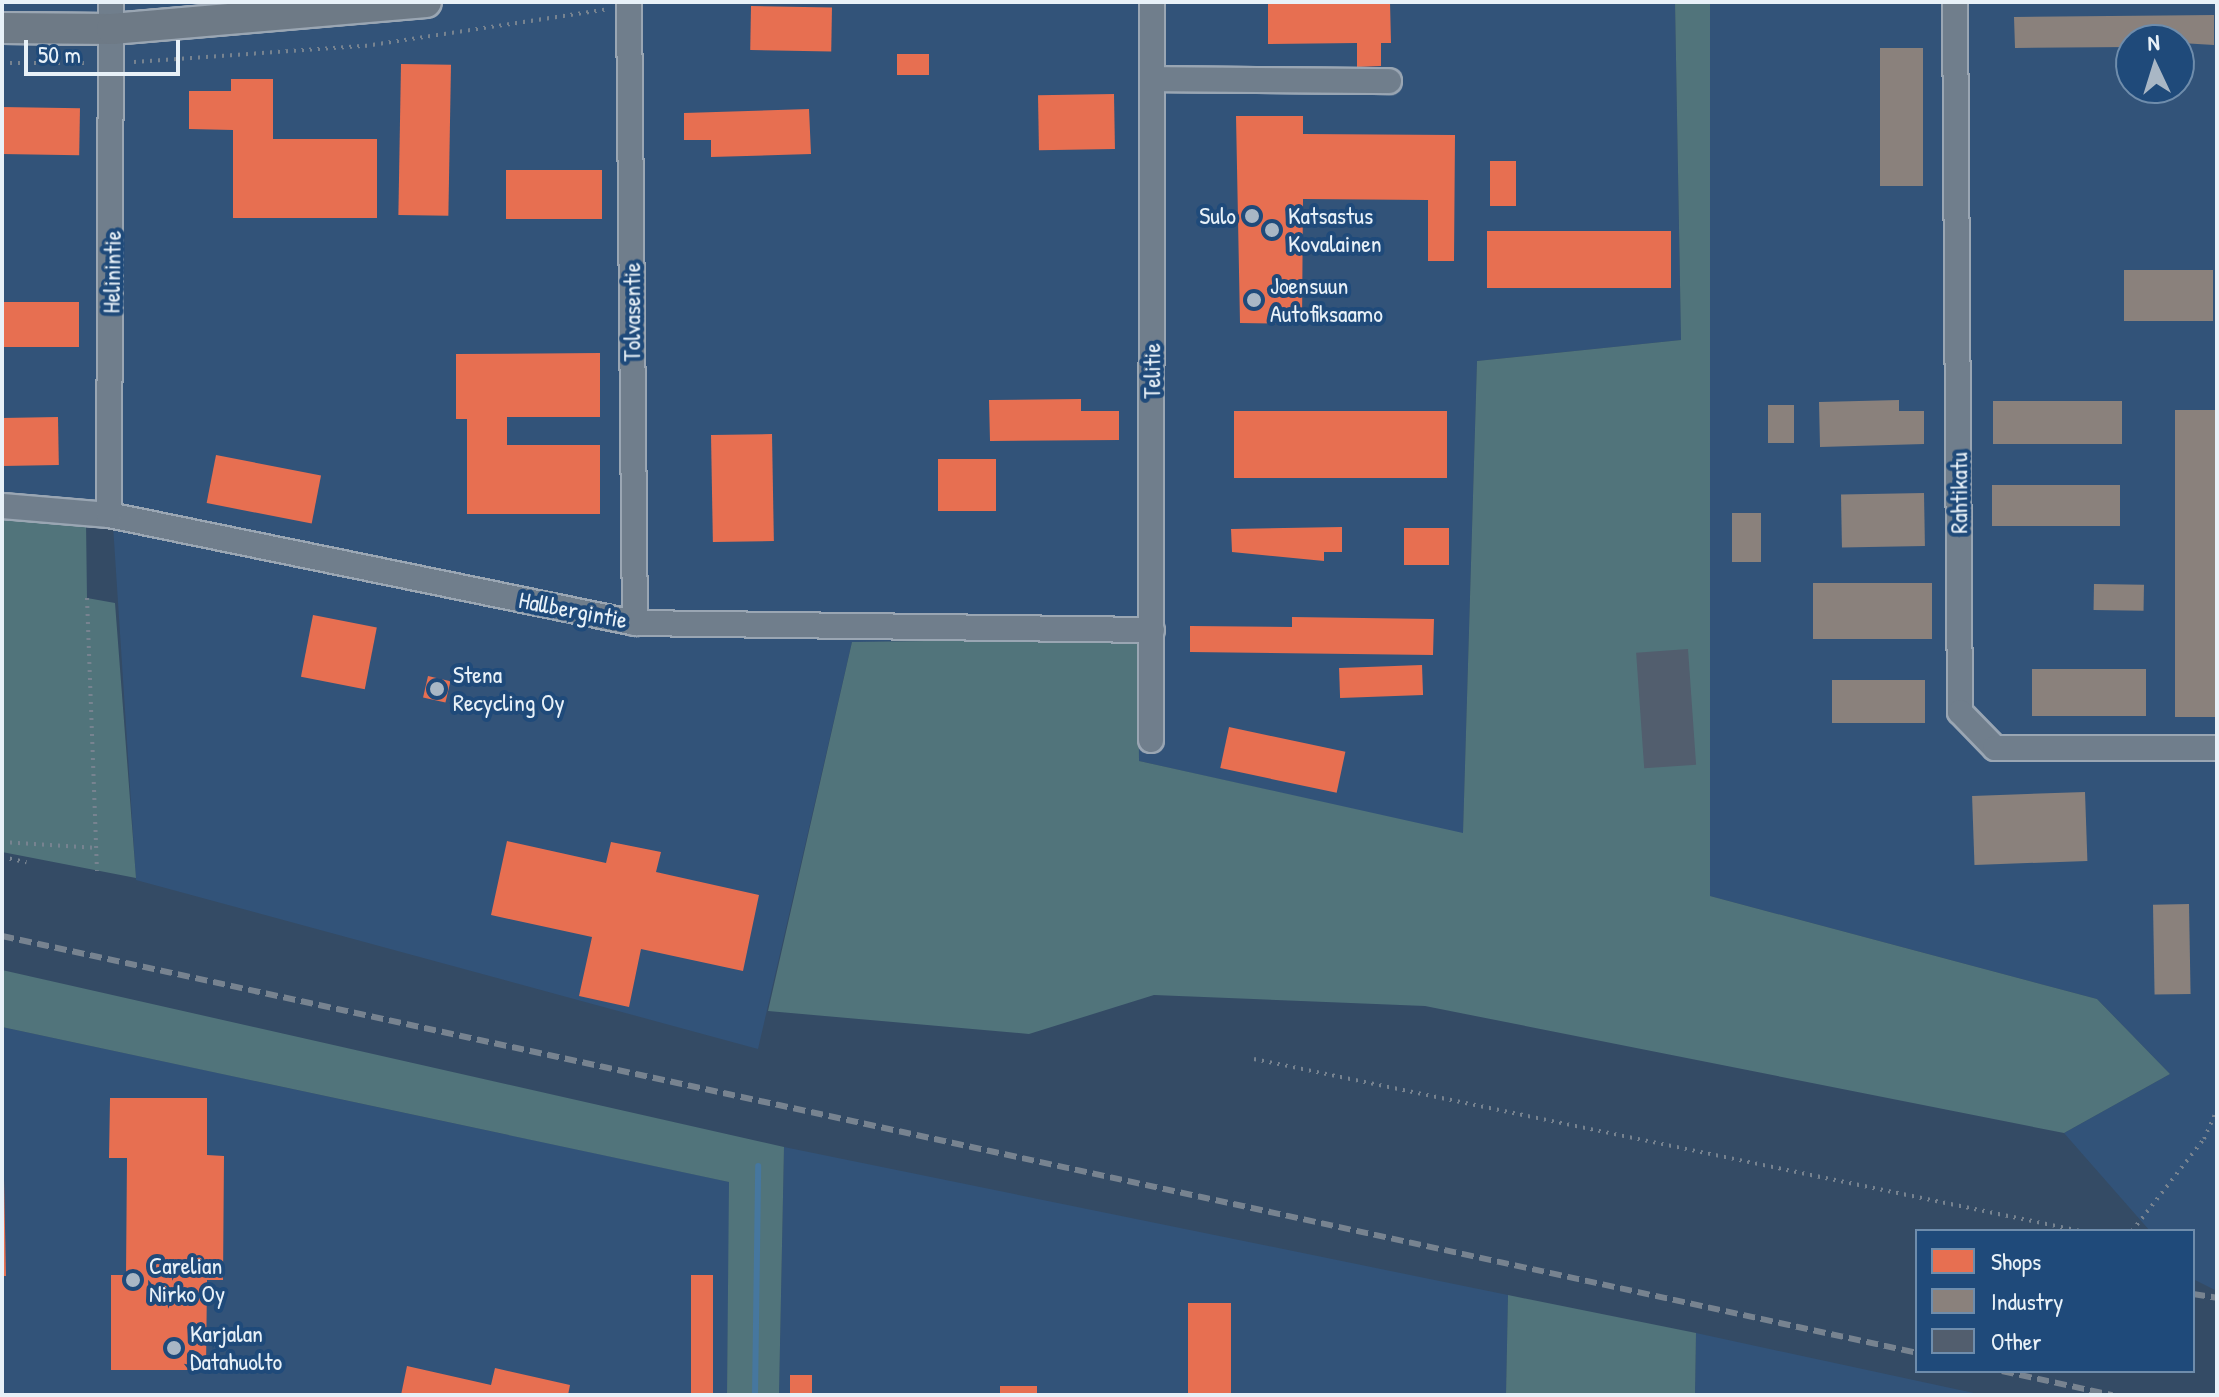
<!DOCTYPE html>
<style>
body{margin:0}
#map{position:relative;width:2219px;height:1397px;overflow:hidden;background:#344b65;font-family:"Patrick Hand",sans-serif}
div>[style]{position:absolute}
[style*='--x']{left:calc(var(--x)*1px);top:calc(var(--y)*1px);width:calc(var(--w)*1px);rotate:calc(var(--a)*1deg)}
.built>*{inset:0;background:#325379}
.green>*{inset:0;background:#51747b}
.shops>*{inset:0;background:#e76f51;transform-origin:0 0}
.industry>*{inset:0;background:#8a817c;transform-origin:0 0}
.stream>*{height:6px;margin:-3px;padding:0 3px;transform-origin:3px;border-radius:3px;background:#46779f}
.building>*{inset:0;background:#525e6e;transform-origin:0 0}
.path>*{height:4px;margin-top:-2px;transform-origin:0;background:repeating-linear-gradient(90deg,#778390 0 2px,transparent 0 8px)}
.roads{filter:drop-shadow(2px 0 #9aa6b3) drop-shadow(-2px 0 #9aa6b3) drop-shadow(0 2px #9aa6b3) drop-shadow(0 -2px #9aa6b3)}
.minor>*{height:24px;margin:-12px;padding:0 12px;transform-origin:12px;border-radius:12px;background:#707e8c}
.major>*{height:30px;margin:-15px;padding:0 15px;transform-origin:15px;border-radius:15px;background:#6e7a86}
.rail>*{height:6px;margin-top:-3px;transform-origin:0;background:repeating-linear-gradient(90deg,#778390 0 12px,transparent 0 18px)}
.dots>*{width:22px;height:22px;translate:-50% -50%;box-sizing:border-box;border:4px solid #1f4a7a;border-radius:50%}
span{translate:-50% -50%;white-space:nowrap;text-align:center;line-height:1.15;-webkit-text-stroke:8px #1f4a7a;paint-order:stroke}
.poi-label{font-size:24px;color:#e8f1f8}
.right{translate:-100% -50%;text-align:right}
.left{translate:0 -50%;text-align:left}
.street-label{font-size:24px;color:#e8f1f8}
.frame{position:absolute;inset:0;border:4px solid #e8f1f8;pointer-events:none}
.legend{position:absolute;left:1915px;top:1229px;width:280px;height:144px;box-sizing:border-box;background:#1f4a7a;border:2px solid #6f8dac;margin:0;padding:10px 14px;list-style:none;font-size:24px;color:#e8f1f8}
.legend li{display:flex;align-items:center;gap:16px;height:40px}
.legend b{width:40px;border:2px solid #6f8dac}
.north{position:absolute;left:2115px;top:24px;width:80px;height:80px;box-sizing:border-box;background:#1f4a7a;border:2px solid #6f8dac;border-radius:50%;rotate:356deg;font-size:22px;font-weight:700;line-height:32px;text-align:center;color:#e8f1f8}
.north::after{content:'';display:block;margin:auto;width:28px;height:36px;background:#a9b7c5;clip-path:polygon(50% 0,100% 100%,50% 72%,0 100%)}
.scale{position:absolute;left:24px;top:40px;width:156px;height:36px;box-sizing:border-box;border:4px solid #e8f1f8;border-top:0;padding-left:10px;font-size:24px;line-height:28px;white-space:nowrap;color:#e8f1f8;-webkit-text-stroke:6px #1f4a7a;paint-order:stroke}
</style>
<div id="map">
<div class="built">
<div style="clip-path:polygon(2px 2px,1675px 2px,1681px 340px,1477px 361px,1463px 834px,1139px 761px,1138px 639px,852px 642px,758px 1049px,136px 880px,113px 525px,2px 515px)"></div>
<div style="clip-path:polygon(evenodd,1710px 2px,2217px 2px,2217px 1291px,2193px 1279px,2193px 1231px,2150px 1231px,2064px 1133px,2170px 1074px,2097px 999px,1710px 896px,1710px 2px,2131px 40px,2179px 40px,2179px 88px,2131px 88px,2131px 40px)"></div>
<div style="clip-path:polygon(2px 1027px,730px 1182px,727px 1395px,2px 1395px)"></div>
<div style="clip-path:polygon(784px 1147px,1508px 1295px,1506px 1395px,779px 1395px)"></div>
<div style="clip-path:polygon(1696px 1333px,1983px 1395px,1695px 1395px)"></div>
</div>
<div class="green">
<div style="clip-path:polygon(1675px 2px,1710px 2px,1710px 896px,2097px 999px,2170px 1074px,2064px 1133px,1425px 1006px,1154px 995px,1029px 1034px,768px 1011px,852px 642px,1138px 638px,1139px 761px,1463px 833px,1477px 361px,1681px 340px)"></div>
<div style="clip-path:polygon(2px 515px,86px 522px,87px 598px,115px 603px,136px 878px,2px 852px)"></div>
<div style="clip-path:polygon(2px 970px,784px 1147px,779px 1395px,727px 1395px,729px 1182px,2px 1027px)"></div>
<div style="clip-path:polygon(1508px 1295px,1696px 1333px,1695px 1395px,1506px 1395px)"></div>
</div>
<div class="shops">
<div style="clip-path:polygon(1268px 2px,1390px 2px,1391px 43px,1381px 43px,1381px 66px,1357px 67px,1357px 43px,1268px 44px)"></div>
<div style="left:751px;top:6px;width:81px;height:44px;rotate:1deg"></div>
<div style="left:897px;top:54px;width:32px;height:21px"></div>
<div style="left:401px;top:64px;width:50px;height:151px;rotate:1deg"></div>
<div style="clip-path:polygon(231px 79px,273px 79px,273px 139px,377px 139px,377px 218px,233px 218px,233px 130px,189px 129px,189px 91px,231px 91px)"></div>
<div style="left:1114px;top:94px;width:55px;height:76px;rotate:89deg"></div>
<div style="left:2px;top:107px;width:78px;height:47px;rotate:1deg"></div>
<div style="clip-path:polygon(809px 109px,811px 154px,711px 157px,711px 140px,684px 140px,684px 113px)"></div>
<div style="clip-path:polygon(1236px 116px,1303px 116px,1303px 134px,1455px 135px,1454px 261px,1428px 261px,1428px 200px,1303px 199px,1302px 324px,1240px 323px)"></div>
<div style="left:1490px;top:161px;width:26px;height:45px"></div>
<div style="left:506px;top:170px;width:96px;height:49px"></div>
<div style="left:1487px;top:231px;width:184px;height:57px"></div>
<div style="left:2px;top:302px;width:77px;height:45px"></div>
<div style="clip-path:polygon(600px 353px,600px 417px,507px 417px,507px 445px,600px 445px,600px 514px,467px 514px,467px 419px,456px 419px,456px 354px)"></div>
<div style="clip-path:polygon(1081px 399px,1081px 411px,1119px 411px,1119px 440px,990px 441px,989px 400px)"></div>
<div style="left:1234px;top:411px;width:213px;height:67px"></div>
<div style="left:58px;top:417px;width:48px;height:56px;rotate:89deg"></div>
<div style="left:772px;top:434px;width:107px;height:61px;rotate:89deg"></div>
<div style="left:216px;top:455px;width:107px;height:49px;rotate:11deg"></div>
<div style="left:996px;top:459px;width:52px;height:58px;rotate:90deg"></div>
<div style="clip-path:polygon(1342px 527px,1342px 552px,1324px 552px,1324px 561px,1232px 552px,1231px 529px)"></div>
<div style="left:1404px;top:528px;width:45px;height:37px"></div>
<div style="left:313px;top:615px;width:65px;height:63px;rotate:11deg"></div>
<div style="clip-path:polygon(1292px 617px,1434px 619px,1433px 655px,1190px 652px,1190px 626px,1292px 627px)"></div>
<div style="left:1422px;top:665px;width:30px;height:83px;rotate:88deg"></div>
<div style="left:428px;top:676px;width:23px;height:22px;rotate:13deg"></div>
<div style="left:1229px;top:727px;width:119px;height:42px;rotate:12deg"></div>
<div style="clip-path:polygon(507px 841px,606px 863px,611px 842px,661px 852px,656px 872px,759px 895px,743px 971px,641px 949px,629px 1007px,579px 996px,592px 937px,491px 915px)"></div>
<div style="clip-path:polygon(2px 1083px,6px 1276px,2px 1276px)"></div>
<div style="clip-path:polygon(110px 1098px,207px 1098px,207px 1155px,224px 1156px,223px 1280px,207px 1280px,206px 1370px,111px 1370px,111px 1275px,126px 1275px,127px 1158px,109px 1158px)"></div>
<div style="left:691px;top:1275px;width:22px;height:120px"></div>
<div style="left:1231px;top:1303px;width:92px;height:43px;rotate:90deg"></div>
<div style="clip-path:polygon(407px 1366px,491px 1385px,495px 1368px,570px 1385px,568px 1395px,401px 1395px)"></div>
<div style="left:812px;top:1375px;width:20px;height:22px;rotate:90deg"></div>
<div style="left:1000px;top:1386px;width:37px;height:9px"></div>
</div>
<div class="industry">
<div style="clip-path:polygon(2214px 15px,2214px 45px,2131px 40px,2131px 47px,2015px 48px,2014px 17px)"></div>
<div style="left:1880px;top:48px;width:43px;height:138px"></div>
<div style="left:2213px;top:270px;width:51px;height:89px;rotate:90deg"></div>
<div style="clip-path:polygon(1899px 400px,1899px 411px,1924px 411px,1924px 444px,1820px 447px,1819px 402px)"></div>
<div style="left:1993px;top:401px;width:129px;height:43px"></div>
<div style="left:1768px;top:405px;width:26px;height:38px"></div>
<div style="left:2175px;top:410px;width:42px;height:307px"></div>
<div style="left:1992px;top:485px;width:128px;height:41px"></div>
<div style="left:1924px;top:493px;width:53px;height:83px;rotate:89deg"></div>
<div style="left:1732px;top:513px;width:29px;height:49px"></div>
<div style="left:1813px;top:583px;width:119px;height:56px"></div>
<div style="left:2094px;top:584px;width:50px;height:26px;rotate:1deg"></div>
<div style="left:2146px;top:669px;width:47px;height:114px;rotate:90deg"></div>
<div style="left:1925px;top:680px;width:43px;height:93px;rotate:90deg"></div>
<div style="left:2085px;top:792px;width:69px;height:113px;rotate:88deg"></div>
<div style="left:2189px;top:904px;width:90px;height:36px;rotate:89deg"></div>
</div>
<div class="stream">
<div style="--x:755;--y:1395;--w:229;--a:-89.2"></div>
</div>
<div class="building">
<div style="left:1688px;top:649px;width:116px;height:52px;rotate:86deg"></div>
</div>
<div class="path">
<div style="--x:134;--y:62;--w:232;--a:-4"></div>
<div style="--x:365;--y:46;--w:247;--a:-8.6"></div>
<div style="--x:2;--y:63;--w:87;--a:0"></div>
<div style="--x:87;--y:598;--w:273;--a:87.9"></div>
<div style="--x:2;--y:842;--w:96;--a:3.6"></div>
<div style="--x:2;--y:857;--w:25;--a:12"></div>
<div style="--x:1254;--y:1059;--w:844;--a:11.76"></div>
<div style="--x:2132;--y:1231;--w:117;--a:-52"></div>
<div style="--x:2204;--y:1139;--w:32;--a:-66"></div>
</div>
<div class="roads">
<div class="minor">
<div style="--x:629;--y:2;--w:621;--a:89.45"></div>
<div style="--x:1955;--y:2;--w:710;--a:89.6"></div>
<div style="--x:1960;--y:712;--w:50;--a:45.8"></div>
<div style="--x:1995;--y:748;--w:222;--a:0"></div>
<div style="--x:1153;--y:79;--w:236;--a:0.5"></div>
<div style="--x:2;--y:506;--w:107;--a:4.8"></div>
<div style="--x:109;--y:515;--w:537;--a:11.6"></div>
<div style="--x:635;--y:623;--w:517;--a:0.78"></div>
<div style="--x:109;--y:515;--w:513;--a:-89.78"></div>
<div style="--x:1151;--y:740;--w:738;--a:-89.92"></div>
</div>
<div class="major">
<div style="--x:2;--y:28;--w:110;--a:0.5"></div>
<div style="--x:112;--y:29;--w:315;--a:-4.9"></div>
</div>
</div>
<div class="rail">
<div style="--x:2;--y:936;--w:1960;--a:12.28"></div>
<div style="--x:2193;--y:1294;--w:24;--a:9"></div>
<div style="--x:2002;--y:1371;--w:113;--a:12.3"></div>
</div>
<div class="dots">
<div style="left:1252px;top:216px;background:#a9b7c5"></div>
<div style="left:1272px;top:230px;background:#a9b7c5"></div>
<div style="left:1254px;top:300px;background:#a9b7c5"></div>
<div style="left:437px;top:689px;background:#a9b7c5"></div>
<div style="left:133px;top:1280px;background:#a9b7c5"></div>
<div style="left:174px;top:1348px;background:#a9b7c5"></div>
</div>
<div class="poi-label">
<span class="right" style="left:1236px;top:216px">Sulo</span>
<span class="left" style="left:1288px;top:230px">Katsastus<br>Kovalainen</span>
<span class="left" style="left:1270px;top:300px">Joensuun<br>Autofiksaamo</span>
<span class="left" style="left:453px;top:689px">Stena<br>Recycling Oy</span>
<span class="left" style="left:149px;top:1280px">Carelian<br>Nirko Oy</span>
<span class="left" style="left:190px;top:1348px">Karjalan<br>Datahuolto</span>
</div>
<div class="street-label">
<span style="left:112px;top:272px;rotate:-89deg">Helinintie</span>
<span style="left:632px;top:312px;rotate:-90deg">Tolvasentie</span>
<span style="left:1152px;top:371px;rotate:-90deg">Telitie</span>
<span style="left:1959px;top:493px;rotate:-90deg">Rahtikatu</span>
<span style="left:573px;top:610px;rotate:11deg">Hallbergintie</span>
</div>
<div class="frame"></div>
<ul class="legend">
<li><b style="height:22px;background:#e76f51"></b>Shops</li>
<li><b style="height:22px;background:#8a817c"></b>Industry</li>
<li><b style="height:22px;background:#525e6e"></b>Other</li>
</ul>
<div class="north">N</div>
<div class="scale">50 m</div>
</div>
